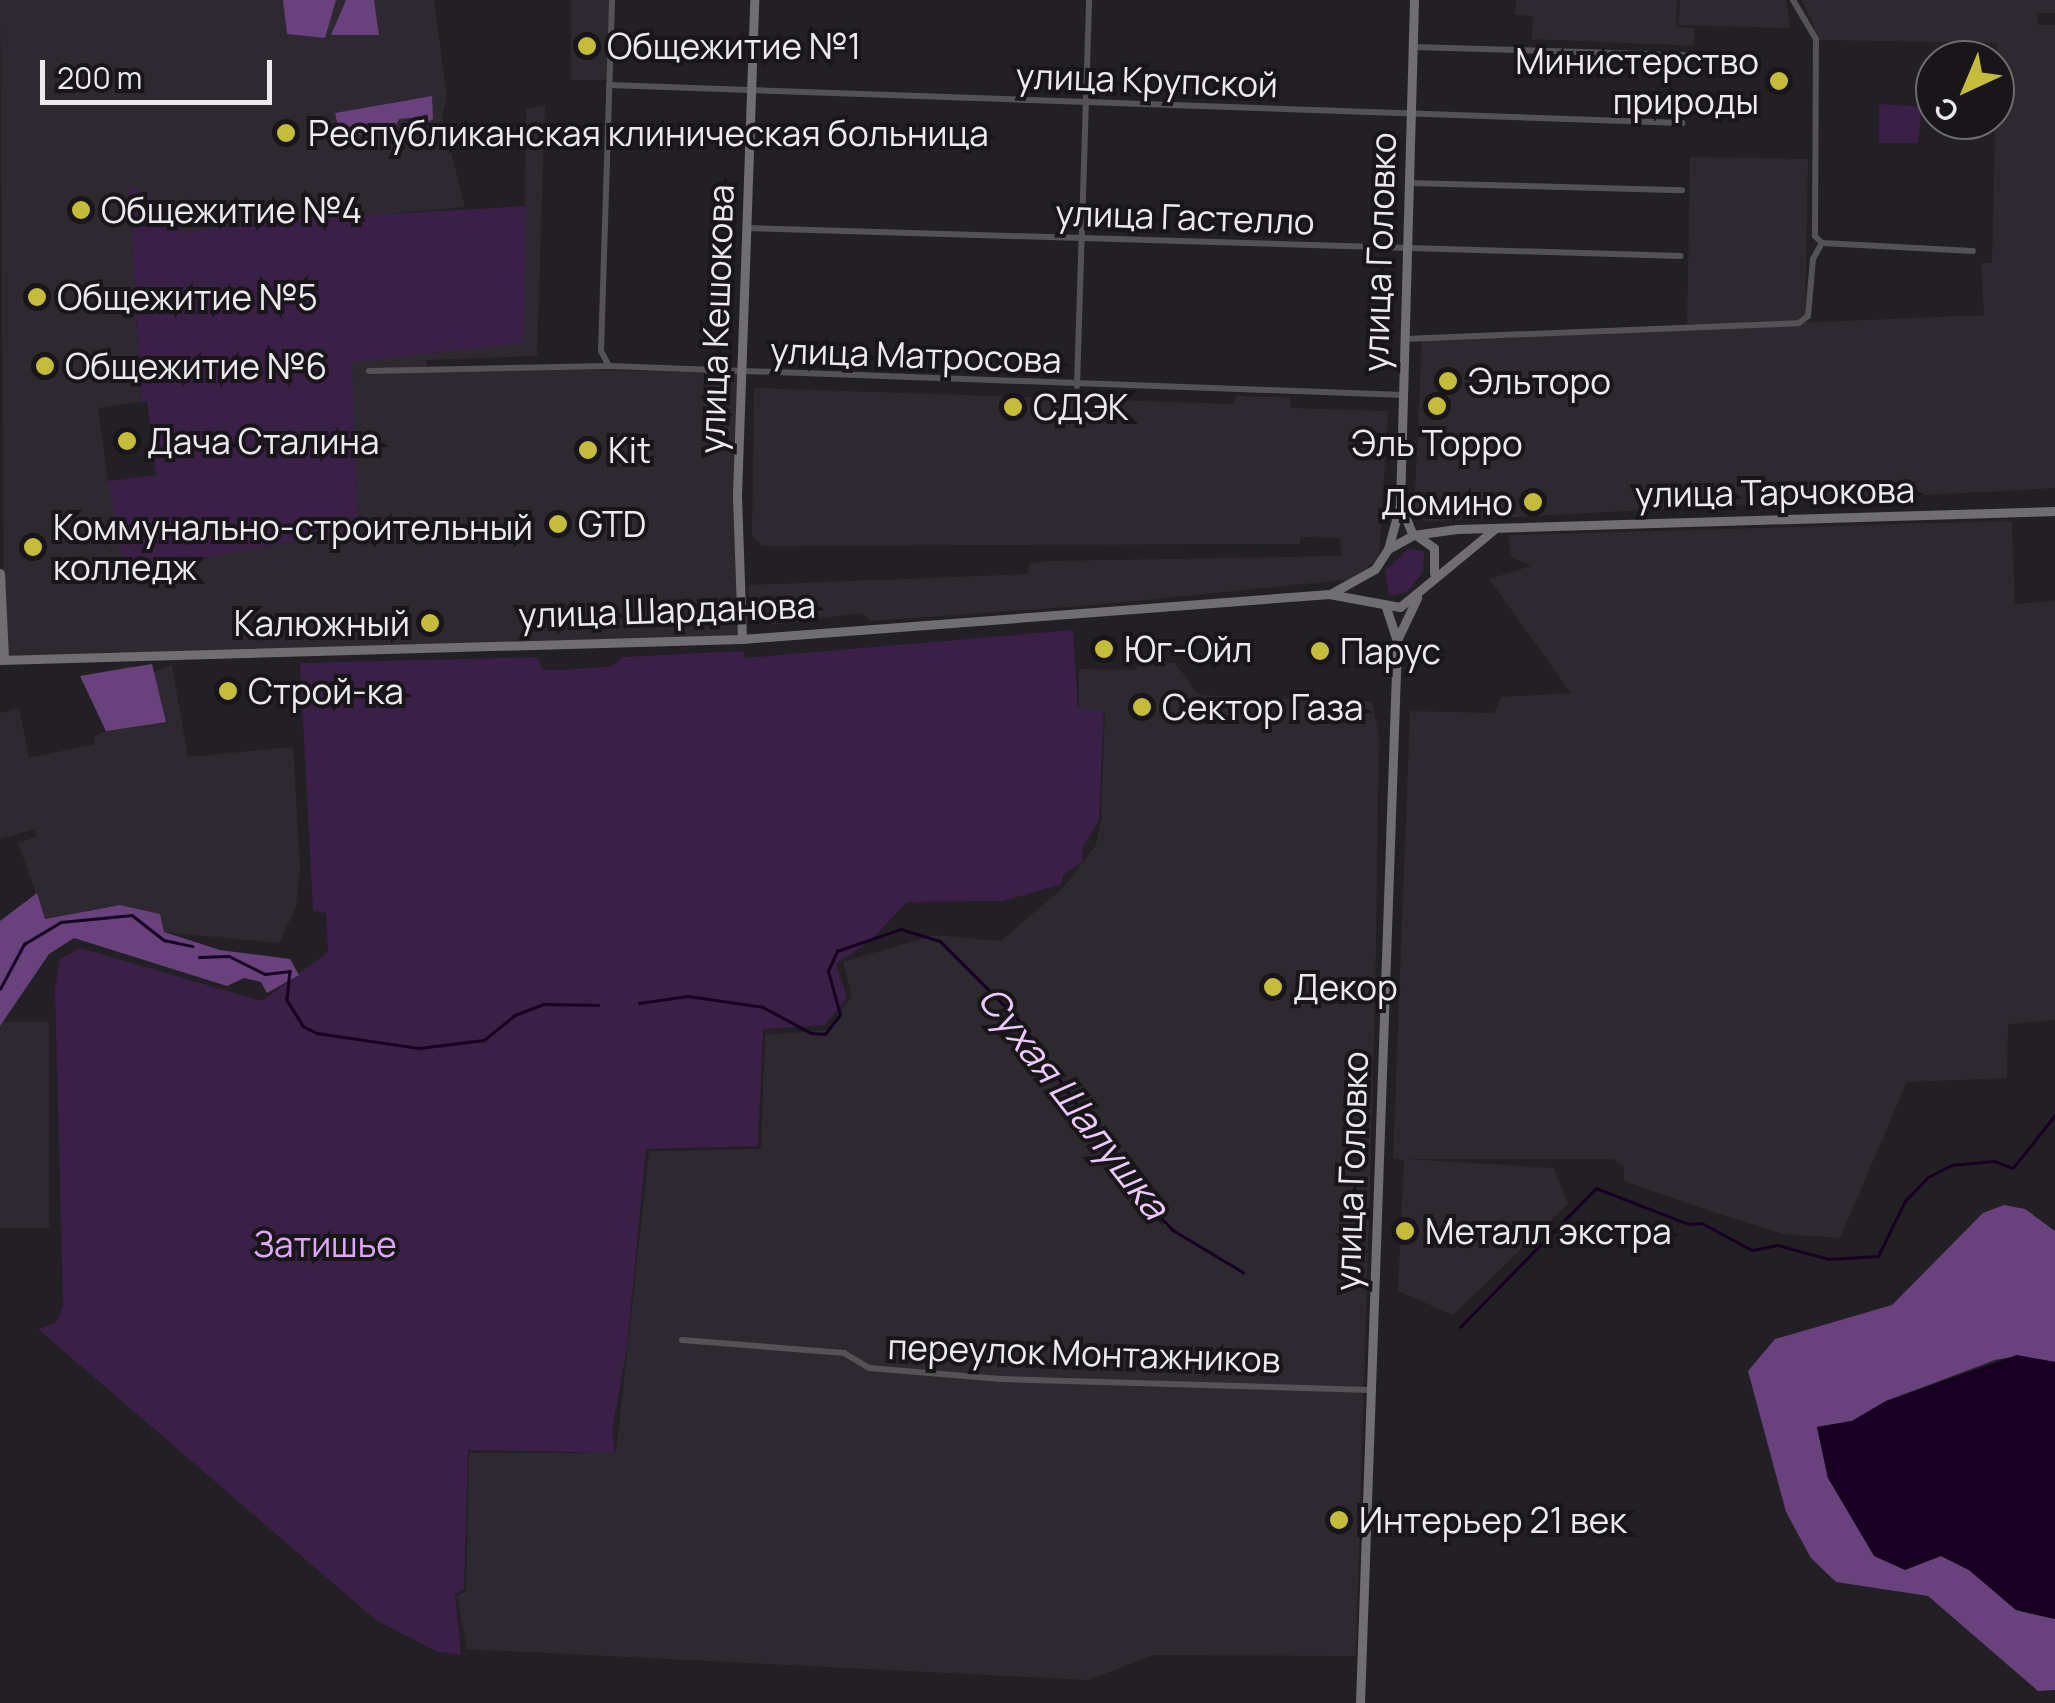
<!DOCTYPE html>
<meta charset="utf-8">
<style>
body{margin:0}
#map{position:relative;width:2055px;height:1703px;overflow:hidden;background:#222024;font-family:Manrope,sans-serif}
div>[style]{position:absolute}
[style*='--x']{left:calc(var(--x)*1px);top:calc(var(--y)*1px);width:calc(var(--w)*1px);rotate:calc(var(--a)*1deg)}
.built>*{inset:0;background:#2e2831;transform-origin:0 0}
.green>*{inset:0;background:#3a1f47}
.forest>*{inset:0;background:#69417c}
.water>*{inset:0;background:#180023}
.stream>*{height:2.5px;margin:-1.25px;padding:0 1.25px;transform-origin:1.25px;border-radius:1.25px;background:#180023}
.street>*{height:6px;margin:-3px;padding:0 3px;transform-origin:3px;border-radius:3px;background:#545254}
.secondary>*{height:9px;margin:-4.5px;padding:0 4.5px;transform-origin:4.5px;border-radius:4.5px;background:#706e71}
.dots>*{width:28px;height:28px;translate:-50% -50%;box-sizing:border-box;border:5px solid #19161a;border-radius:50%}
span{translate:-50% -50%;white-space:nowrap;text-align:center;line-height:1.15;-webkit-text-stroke:8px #19161a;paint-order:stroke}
.poi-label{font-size:35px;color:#eceaed}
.left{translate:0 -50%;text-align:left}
.right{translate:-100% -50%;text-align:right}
.street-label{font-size:35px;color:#eceaed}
.park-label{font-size:35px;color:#e0a6fb}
.water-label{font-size:38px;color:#edcafe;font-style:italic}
.north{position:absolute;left:1915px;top:40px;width:100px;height:100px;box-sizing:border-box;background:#19161a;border:2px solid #6d6b6e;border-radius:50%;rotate:224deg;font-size:28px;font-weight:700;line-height:40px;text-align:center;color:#eceaed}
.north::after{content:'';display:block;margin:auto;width:35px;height:45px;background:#c6bc3c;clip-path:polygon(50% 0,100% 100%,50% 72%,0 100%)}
.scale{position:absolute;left:40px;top:60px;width:232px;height:45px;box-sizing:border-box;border:5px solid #eceaed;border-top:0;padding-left:12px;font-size:30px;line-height:35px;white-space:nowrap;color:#eceaed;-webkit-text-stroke:8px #19161a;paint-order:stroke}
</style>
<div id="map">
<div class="built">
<div style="clip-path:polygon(0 0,434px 0,447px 97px,442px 116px,465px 207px,180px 233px,129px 186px,141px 402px,98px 408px,108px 481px,358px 529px,352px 361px,523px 343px,526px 109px,545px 105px,537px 356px,426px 360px,426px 367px,743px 373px,737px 495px,742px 639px,4px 659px)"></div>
<div style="left:571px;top:0;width:41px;height:80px"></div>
<div style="clip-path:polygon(1516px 0,1677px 0,1676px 27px,1695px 28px,1694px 46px,1532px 39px,1533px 16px,1515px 15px)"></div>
<div style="clip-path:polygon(1680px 0,1786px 0,1790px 28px,1679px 25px)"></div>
<div style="clip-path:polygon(1802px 0,2055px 0,2055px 13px,2037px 13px,2038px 25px,2055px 25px,2055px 488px,1424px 522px,1414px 513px,1422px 339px,1984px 315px,1981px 263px,1992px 263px,1997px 43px,1820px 40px)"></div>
<div style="left:1690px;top:157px;width:118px;height:167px;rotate:1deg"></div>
<div style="clip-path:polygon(754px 388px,1234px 404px,1236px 396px,1290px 397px,1291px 408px,1388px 411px,1379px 558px,1353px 579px,1096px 605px,871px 621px,862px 613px,771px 625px,763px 603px,750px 604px,748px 585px,1028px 574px,1029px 564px,1048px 561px,1342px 556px,1340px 538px,1301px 537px,1300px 544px,762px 546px,752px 535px)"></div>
<div style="clip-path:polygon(2012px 521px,2015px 604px,2055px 601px,2055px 1020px,2008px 1024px,2007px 1078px,1907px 1082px,1840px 1238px,1783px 1234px,1707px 1210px,1624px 1181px,1624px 1166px,1613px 1159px,1406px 1159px,1554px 1168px,1568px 1204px,1453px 1315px,1398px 1291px,1404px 1160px,1393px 1159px,1410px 711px,1494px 713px,1501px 697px,1571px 693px,1489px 579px,1531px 566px,1511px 557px,1508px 535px)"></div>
<div style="clip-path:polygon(1139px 662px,1175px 663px,1199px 695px,1372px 702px,1379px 736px,1375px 1006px,1356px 1656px,1154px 1655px,1088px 1680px,467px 1649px,457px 1596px,466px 1591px,469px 1453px,616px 1453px,649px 1151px,761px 1149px,765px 1035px,828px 1030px,852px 996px,843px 962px,934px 935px,1001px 941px,1065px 886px,1096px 845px,1101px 819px,1105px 710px,1079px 709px,1079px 669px,1136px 670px)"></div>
<div style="clip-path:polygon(172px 665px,188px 757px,293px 747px,300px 867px,296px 907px,279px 943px,163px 932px,120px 905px,45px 919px,18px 843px,36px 837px,35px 829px,0 839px,0 713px,19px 708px,29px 758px,95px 744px,94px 736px,105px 731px,80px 676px,130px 666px,147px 675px)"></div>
<div style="left:49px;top:1022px;width:206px;height:49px;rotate:90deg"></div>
</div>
<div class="green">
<div style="clip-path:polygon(1879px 104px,1922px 107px,1918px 143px,1879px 143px)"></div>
<div style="clip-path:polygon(129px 185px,172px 210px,180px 233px,282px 220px,527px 206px,523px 343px,352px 362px,358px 529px,125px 573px,108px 481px,156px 475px,147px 401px,141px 402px)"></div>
<div style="clip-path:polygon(1408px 549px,1424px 551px,1423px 572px,1407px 592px,1389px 596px,1385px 571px)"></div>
<div style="clip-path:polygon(1073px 630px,1078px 709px,1104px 710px,1099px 820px,1082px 848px,1083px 861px,1063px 875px,1062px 884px,1003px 901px,907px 902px,872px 939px,836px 964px,847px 997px,825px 1025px,763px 1029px,758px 1146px,646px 1149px,627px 1348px,612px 1431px,615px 1453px,468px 1450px,464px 1589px,455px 1594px,461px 1655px,438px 1652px,377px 1621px,38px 1329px,56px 1323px,63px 1306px,55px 988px,60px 959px,80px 948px,262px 1001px,328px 952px,326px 913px,313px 911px,300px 663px,537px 657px,543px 670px,566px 670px,612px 666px,623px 657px,743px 651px,745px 658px)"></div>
</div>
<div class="forest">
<div style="clip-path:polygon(283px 0,336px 0,325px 38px,287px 34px)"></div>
<div style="clip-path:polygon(346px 0,374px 0,379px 35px,331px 35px)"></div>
<div style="clip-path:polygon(432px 96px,433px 119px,421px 127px,411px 118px,399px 119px,394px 130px,367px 137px,338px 126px,335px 113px)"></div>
<div style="clip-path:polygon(152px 664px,166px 722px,106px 731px,80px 676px)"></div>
<div style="clip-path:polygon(37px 893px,45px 919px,120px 905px,160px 914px,164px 932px,220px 950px,290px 959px,299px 975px,267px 993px,261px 982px,244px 978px,227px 986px,74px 938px,49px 954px,0 1026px,0 921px)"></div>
<div style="clip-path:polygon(2004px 1205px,2025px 1209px,2055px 1231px,2055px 1362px,2017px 1356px,1995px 1360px,1886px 1401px,1852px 1421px,1817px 1427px,1828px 1478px,1905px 1569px,1941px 1556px,1969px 1570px,2016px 1610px,2055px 1619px,2055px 1690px,2038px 1691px,1928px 1596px,1836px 1582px,1811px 1558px,1786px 1512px,1748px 1371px,1775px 1339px,1892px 1305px,1983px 1213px)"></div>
</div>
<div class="water">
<div style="clip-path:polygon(2017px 1355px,2055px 1362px,2055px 1619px,2016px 1610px,1969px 1570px,1941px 1556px,1905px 1570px,1874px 1556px,1828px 1478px,1817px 1427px,1852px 1421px,1886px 1401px)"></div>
</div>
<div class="stream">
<div style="--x:199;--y:957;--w:30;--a:-2"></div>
<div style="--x:229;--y:956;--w:40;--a:26.6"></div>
<div style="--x:265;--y:974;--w:25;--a:-7"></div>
<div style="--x:290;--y:971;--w:29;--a:96"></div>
<div style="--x:287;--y:1000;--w:31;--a:58"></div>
<div style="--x:303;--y:1026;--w:16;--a:27"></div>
<div style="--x:317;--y:1033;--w:103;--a:8.4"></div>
<div style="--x:419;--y:1048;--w:65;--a:-7"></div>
<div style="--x:484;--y:1040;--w:40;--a:-39"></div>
<div style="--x:515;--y:1015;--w:31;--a:-21"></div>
<div style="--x:544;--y:1004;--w:54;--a:1.1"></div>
<div style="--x:0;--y:989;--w:51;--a:-61.9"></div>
<div style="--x:24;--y:944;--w:43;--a:-30.7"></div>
<div style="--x:61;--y:922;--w:71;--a:-5.6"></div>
<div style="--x:132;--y:915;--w:41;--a:38"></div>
<div style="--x:164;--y:940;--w:29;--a:12"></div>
<div style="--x:639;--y:1003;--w:49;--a:-8.1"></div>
<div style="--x:688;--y:996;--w:76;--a:8.3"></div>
<div style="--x:763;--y:1007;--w:55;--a:28.4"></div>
<div style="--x:811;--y:1033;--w:14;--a:4"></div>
<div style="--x:825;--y:1034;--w:24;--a:-52"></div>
<div style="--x:840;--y:1015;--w:46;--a:-105.3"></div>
<div style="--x:828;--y:971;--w:22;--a:-66"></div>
<div style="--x:837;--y:951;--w:68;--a:-19"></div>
<div style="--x:901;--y:929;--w:41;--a:17.1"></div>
<div style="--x:940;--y:941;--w:110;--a:45"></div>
<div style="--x:1018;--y:1019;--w:216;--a:55.4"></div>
<div style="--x:1141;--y:1197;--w:46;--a:45.9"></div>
<div style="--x:1173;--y:1230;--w:82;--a:31"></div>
<div style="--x:1460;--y:1327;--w:194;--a:-45.6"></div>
<div style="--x:1596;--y:1188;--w:100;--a:21.2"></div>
<div style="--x:1689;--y:1224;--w:13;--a:-4"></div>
<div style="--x:1702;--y:1223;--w:57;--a:28.4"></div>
<div style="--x:1752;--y:1250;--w:26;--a:-11"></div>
<div style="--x:1778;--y:1245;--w:53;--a:15.4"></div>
<div style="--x:1829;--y:1259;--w:49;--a:-3.5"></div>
<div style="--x:1878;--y:1256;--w:61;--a:-63.9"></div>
<div style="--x:1905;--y:1201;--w:33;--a:-46"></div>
<div style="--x:1928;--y:1177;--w:27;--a:-27"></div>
<div style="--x:1952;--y:1165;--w:42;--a:-5.4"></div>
<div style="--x:1994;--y:1161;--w:20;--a:20"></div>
<div style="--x:2013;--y:1168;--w:68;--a:-51.6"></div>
</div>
<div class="street">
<div style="--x:1793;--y:0;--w:45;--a:59.5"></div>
<div style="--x:1816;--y:39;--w:197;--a:90.3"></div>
<div style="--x:1815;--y:236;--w:10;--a:45"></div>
<div style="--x:1413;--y:47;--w:274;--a:1.7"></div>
<div style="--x:609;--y:85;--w:1074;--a:2.03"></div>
<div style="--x:1408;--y:183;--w:274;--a:1.5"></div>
<div style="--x:747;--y:228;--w:934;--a:1.72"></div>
<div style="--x:1404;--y:339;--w:395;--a:-2.3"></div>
<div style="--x:1799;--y:323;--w:11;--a:-38"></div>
<div style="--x:1808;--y:316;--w:57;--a:-85"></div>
<div style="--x:1813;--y:259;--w:18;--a:-61"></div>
<div style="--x:1822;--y:243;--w:151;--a:3"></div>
<div style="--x:609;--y:366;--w:17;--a:-118"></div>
<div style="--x:601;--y:351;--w:351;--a:-88.2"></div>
<div style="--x:369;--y:371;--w:240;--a:-1.2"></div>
<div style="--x:609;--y:366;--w:795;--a:2.09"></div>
<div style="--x:1077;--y:386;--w:386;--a:-88.2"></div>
<div style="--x:682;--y:1340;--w:163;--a:4.6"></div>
<div style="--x:844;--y:1353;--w:29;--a:31"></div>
<div style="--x:869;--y:1368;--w:132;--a:4.8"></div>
<div style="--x:1001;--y:1379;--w:369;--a:1.7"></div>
</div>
<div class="secondary">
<div style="--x:1401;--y:506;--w:31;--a:68"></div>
<div style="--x:1416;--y:535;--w:22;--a:36"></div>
<div style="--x:1434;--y:548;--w:25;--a:90"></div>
<div style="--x:1388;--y:549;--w:29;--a:-29"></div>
<div style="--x:1413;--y:535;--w:44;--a:-7.8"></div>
<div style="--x:1457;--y:529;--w:598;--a:-1.72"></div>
<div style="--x:0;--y:573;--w:86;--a:87.3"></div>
<div style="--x:1332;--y:593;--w:49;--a:-29.2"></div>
<div style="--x:1375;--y:569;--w:24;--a:-57"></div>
<div style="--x:1388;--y:549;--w:46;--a:-74.7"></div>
<div style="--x:1400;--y:505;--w:505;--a:-88.41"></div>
<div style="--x:742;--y:639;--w:144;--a:-92"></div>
<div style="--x:737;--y:495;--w:495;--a:-88"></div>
<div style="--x:1397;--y:640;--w:47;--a:-64.5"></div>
<div style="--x:0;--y:660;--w:742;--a:-1.62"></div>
<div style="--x:742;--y:639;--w:589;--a:-4.38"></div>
<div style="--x:1329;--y:594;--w:72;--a:10.4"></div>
<div style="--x:1400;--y:607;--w:124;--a:-39.5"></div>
<div style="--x:1360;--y:1703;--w:1063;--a:-88"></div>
<div style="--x:1397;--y:641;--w:38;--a:-108"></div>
</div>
<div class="dots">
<div style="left:587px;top:46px;background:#c6bc3c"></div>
<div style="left:1779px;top:81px;background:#c6bc3c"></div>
<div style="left:286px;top:133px;background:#c6bc3c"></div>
<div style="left:81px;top:210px;background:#c6bc3c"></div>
<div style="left:37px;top:297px;background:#c6bc3c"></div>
<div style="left:45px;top:366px;background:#c6bc3c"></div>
<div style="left:1448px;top:381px;background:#c6bc3c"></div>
<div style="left:1437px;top:406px;background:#c6bc3c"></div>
<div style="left:1013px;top:407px;background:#c6bc3c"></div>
<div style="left:127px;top:441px;background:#c6bc3c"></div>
<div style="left:588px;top:450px;background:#c6bc3c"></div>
<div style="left:1533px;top:502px;background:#c6bc3c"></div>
<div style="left:558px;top:524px;background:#c6bc3c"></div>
<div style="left:33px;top:547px;background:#c6bc3c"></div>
<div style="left:430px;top:623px;background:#c6bc3c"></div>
<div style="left:1104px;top:649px;background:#c6bc3c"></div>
<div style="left:1320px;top:651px;background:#c6bc3c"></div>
<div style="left:228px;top:691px;background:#c6bc3c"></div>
<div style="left:1142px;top:707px;background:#c6bc3c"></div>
<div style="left:1273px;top:987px;background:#c6bc3c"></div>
<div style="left:1405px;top:1231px;background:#c6bc3c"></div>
<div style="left:1339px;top:1520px;background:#c6bc3c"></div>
</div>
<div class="poi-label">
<span class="left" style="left:607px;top:46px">Общежитие №1</span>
<span class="right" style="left:1759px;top:81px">Министерство<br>природы</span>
<span class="left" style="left:308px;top:133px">Республиканская клиническая больница</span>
<span class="left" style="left:101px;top:210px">Общежитие №4</span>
<span class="left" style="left:57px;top:297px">Общежитие №5</span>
<span class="left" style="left:65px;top:366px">Общежитие №6</span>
<span class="left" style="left:1468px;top:381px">Эльторо</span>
<span class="left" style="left:1033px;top:407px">СДЭК</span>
<span class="left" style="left:147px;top:441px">Дача Сталина</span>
<span style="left:1437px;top:443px">Эль Торро</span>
<span class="left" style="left:608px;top:450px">Kit</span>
<span class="right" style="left:1513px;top:502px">Домино</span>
<span class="left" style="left:578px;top:524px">GTD</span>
<span class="left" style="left:53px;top:547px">Коммунально-строительный<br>колледж</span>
<span class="right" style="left:410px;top:623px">Калюжный</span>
<span class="left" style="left:1124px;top:649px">Юг-Ойл</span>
<span class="left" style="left:1340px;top:651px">Парус</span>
<span class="left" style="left:248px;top:691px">Строй-ка</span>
<span class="left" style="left:1162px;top:707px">Сектор Газа</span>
<span class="left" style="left:1293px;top:987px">Декор</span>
<span class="left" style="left:1425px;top:1231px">Металл экстра</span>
<span class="left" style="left:1359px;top:1520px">Интерьер 21 век</span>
</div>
<div class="street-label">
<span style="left:1147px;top:80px;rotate:2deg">улица Крупской</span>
<span style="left:1185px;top:217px;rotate:2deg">улица Гастелло</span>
<span style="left:1379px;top:252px;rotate:-88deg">улица Головко</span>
<span style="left:716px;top:319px;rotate:-88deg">улица Кешокова</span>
<span style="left:916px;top:355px;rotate:2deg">улица Матросова</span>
<span style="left:1775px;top:492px;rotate:-1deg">улица Тарчокова</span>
<span style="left:667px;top:610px;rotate:-2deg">улица Шарданова</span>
<span style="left:1351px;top:1171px;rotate:-88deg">улица Головко</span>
<span style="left:1084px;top:1353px;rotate:2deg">переулок Монтажников</span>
</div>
<div class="park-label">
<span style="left:325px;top:1244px">Затишье</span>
</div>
<div class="water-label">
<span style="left:1074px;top:1102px;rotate:52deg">Сухая Шалушка</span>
</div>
<div class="north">С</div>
<div class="scale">200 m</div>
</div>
